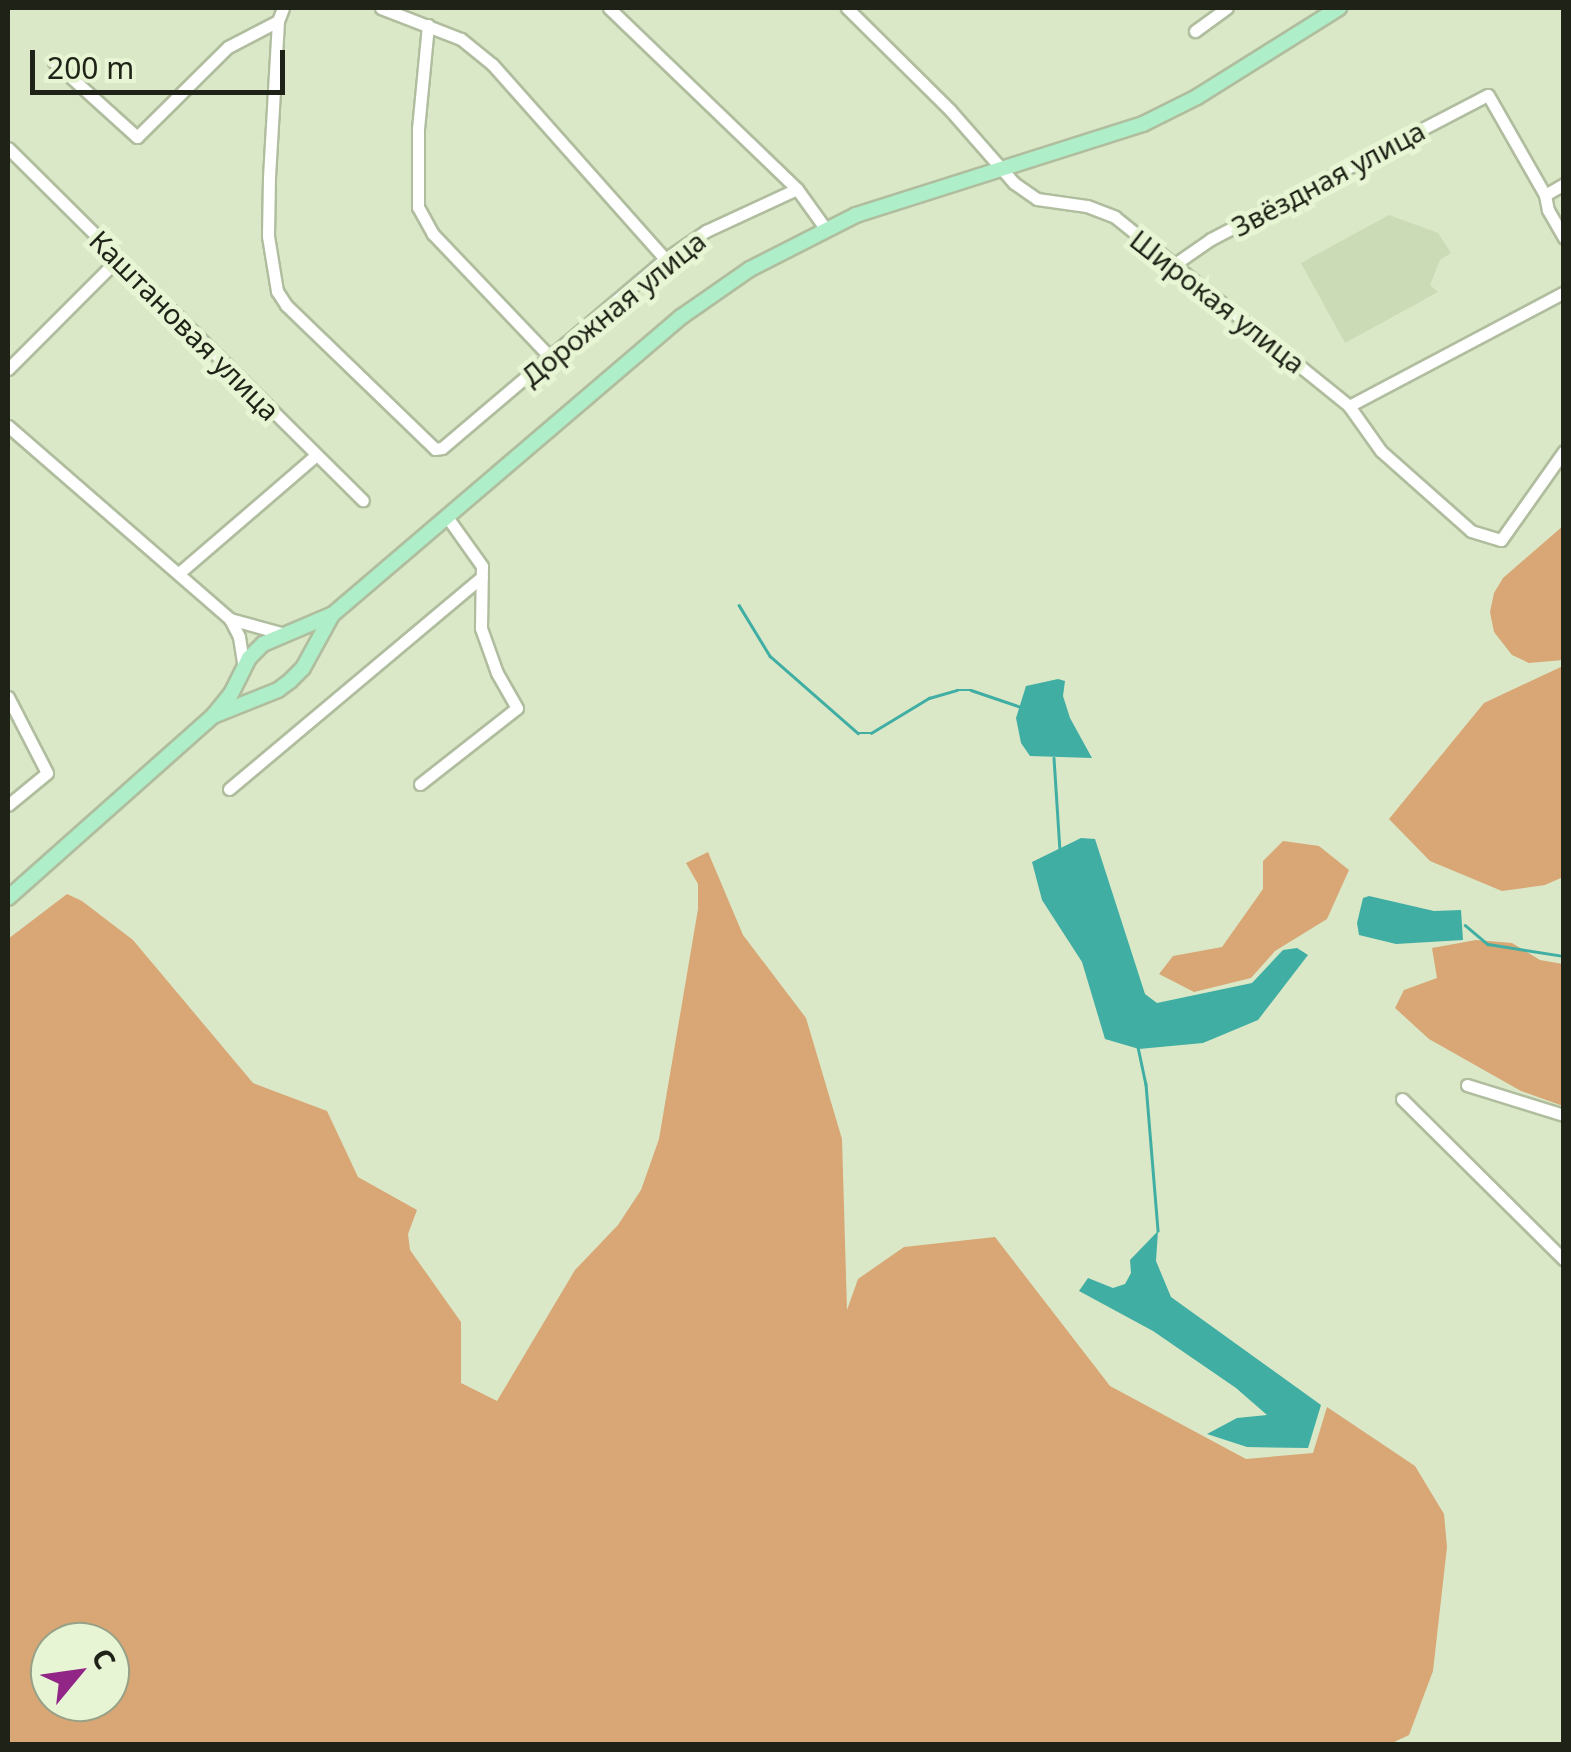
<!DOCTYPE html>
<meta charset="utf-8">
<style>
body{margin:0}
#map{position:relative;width:1571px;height:1752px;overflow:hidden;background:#dae8c7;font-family:"Noto Sans",sans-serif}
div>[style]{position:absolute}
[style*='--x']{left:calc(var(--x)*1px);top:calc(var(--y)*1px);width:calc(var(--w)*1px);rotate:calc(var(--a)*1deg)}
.built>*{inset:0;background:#cbdbb5}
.green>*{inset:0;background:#d9a675}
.water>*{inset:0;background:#41aea4}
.stream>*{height:2.5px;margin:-1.25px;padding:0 1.25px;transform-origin:1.25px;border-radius:1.25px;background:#41aea4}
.roads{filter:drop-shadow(2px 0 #b0bd9e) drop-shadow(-2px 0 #b0bd9e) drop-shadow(0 2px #b0bd9e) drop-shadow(0 -2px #b0bd9e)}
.minor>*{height:11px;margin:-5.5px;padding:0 5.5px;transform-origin:5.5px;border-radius:5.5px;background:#fff}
.major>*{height:14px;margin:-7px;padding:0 7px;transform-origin:7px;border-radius:7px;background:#aeefc9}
span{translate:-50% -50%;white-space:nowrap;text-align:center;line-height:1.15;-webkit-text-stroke:10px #e7f5d4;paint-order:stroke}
.street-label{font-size:28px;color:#1f2317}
.frame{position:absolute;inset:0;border:10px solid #1f2317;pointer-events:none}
.north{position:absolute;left:30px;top:1622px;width:100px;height:100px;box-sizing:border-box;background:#e7f5d4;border:2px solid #97a188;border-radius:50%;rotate:61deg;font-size:28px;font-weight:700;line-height:40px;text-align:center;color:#1f2317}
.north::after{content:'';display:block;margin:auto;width:35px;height:45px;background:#922687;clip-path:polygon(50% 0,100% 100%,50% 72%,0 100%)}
.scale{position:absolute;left:30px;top:50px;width:255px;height:45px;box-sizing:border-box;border:5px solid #1f2317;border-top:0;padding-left:12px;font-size:30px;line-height:35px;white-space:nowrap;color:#1f2317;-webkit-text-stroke:8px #e7f5d4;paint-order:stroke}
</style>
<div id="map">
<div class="built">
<div style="clip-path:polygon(1389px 215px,1438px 233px,1451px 253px,1440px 260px,1430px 285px,1438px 292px,1345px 343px,1301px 263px)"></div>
</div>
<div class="green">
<div style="clip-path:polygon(1563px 526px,1563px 660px,1529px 663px,1512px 655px,1494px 632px,1490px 612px,1494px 593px,1503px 578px)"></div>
<div style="clip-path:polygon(1563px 666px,1563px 877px,1545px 885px,1502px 891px,1430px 861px,1389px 819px,1484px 703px)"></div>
<div style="clip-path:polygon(1283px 841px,1319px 846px,1349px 870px,1327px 919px,1275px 951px,1251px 978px,1194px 992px,1159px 974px,1173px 956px,1222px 947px,1263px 889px,1263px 861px)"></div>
<div style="clip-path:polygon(evenodd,708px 852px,743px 935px,806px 1018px,842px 1139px,847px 1310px,858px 1279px,904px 1247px,995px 1237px,1110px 1386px,1246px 1459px,1313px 1453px,1327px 1407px,1415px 1466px,1444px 1514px,1447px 1547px,1433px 1671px,1409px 1735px,1390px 1744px,8px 1744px,8px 939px,67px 894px,82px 901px,133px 940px,253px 1083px,327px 1111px,358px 1177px,417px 1210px,408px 1234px,410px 1250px,461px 1322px,461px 1383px,497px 1401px,575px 1270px,618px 1225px,641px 1190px,659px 1139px,698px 909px,698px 884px,686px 863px,708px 852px,110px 1642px,110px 1702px,50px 1702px,50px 1642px,110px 1642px)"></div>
<div style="clip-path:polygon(1476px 940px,1512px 943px,1540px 960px,1563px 964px,1563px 1106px,1521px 1091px,1429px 1039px,1395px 1008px,1404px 990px,1437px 978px,1432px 948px)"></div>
</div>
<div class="water">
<div style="clip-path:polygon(1058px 679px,1065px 681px,1063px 696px,1070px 718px,1092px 758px,1030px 756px,1021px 743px,1016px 718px,1026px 686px)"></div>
<div style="clip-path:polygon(1081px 838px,1095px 839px,1145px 994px,1157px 1003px,1252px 983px,1283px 950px,1297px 948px,1308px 955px,1258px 1020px,1203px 1043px,1139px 1049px,1105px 1039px,1082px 962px,1042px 900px,1032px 862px)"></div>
<div style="clip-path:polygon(1369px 896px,1434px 911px,1461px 910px,1463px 940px,1396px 944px,1359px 935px,1357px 923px,1363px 898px)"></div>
<div style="clip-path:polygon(1158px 1231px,1156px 1261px,1171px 1297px,1321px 1405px,1308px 1448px,1247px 1447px,1207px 1434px,1237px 1418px,1267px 1415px,1236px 1388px,1153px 1331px,1079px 1291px,1088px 1278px,1113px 1288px,1125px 1284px,1131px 1273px,1130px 1260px)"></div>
</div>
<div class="stream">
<div style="--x:739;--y:605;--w:60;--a:58.7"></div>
<div style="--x:770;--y:656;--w:117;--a:41.2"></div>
<div style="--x:858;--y:733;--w:13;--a:0"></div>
<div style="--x:871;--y:733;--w:68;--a:-31.1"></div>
<div style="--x:929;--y:698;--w:29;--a:-16"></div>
<div style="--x:957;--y:690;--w:14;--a:0"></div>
<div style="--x:971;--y:690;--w:53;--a:18.8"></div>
<div style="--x:1054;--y:758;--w:92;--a:86.3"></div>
<div style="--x:1465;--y:925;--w:30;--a:40"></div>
<div style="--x:1488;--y:944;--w:77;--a:9"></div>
<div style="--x:1138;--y:1047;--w:38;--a:78"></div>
<div style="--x:1146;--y:1084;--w:147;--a:85.3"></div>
</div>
<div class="roads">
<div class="minor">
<div style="--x:283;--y:8;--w:14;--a:111"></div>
<div style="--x:278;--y:21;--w:157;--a:93.3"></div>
<div style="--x:269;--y:178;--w:58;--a:91"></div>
<div style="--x:268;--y:236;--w:56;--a:80.7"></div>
<div style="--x:277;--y:291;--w:17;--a:57"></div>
<div style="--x:286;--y:305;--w:207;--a:44"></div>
<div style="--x:435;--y:449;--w:7;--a:-8"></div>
<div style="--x:442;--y:448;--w:292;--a:-40.3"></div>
<div style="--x:665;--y:259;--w:50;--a:-34.3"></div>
<div style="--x:706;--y:231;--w:100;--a:-24.8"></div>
<div style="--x:381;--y:8;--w:86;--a:21.2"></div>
<div style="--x:461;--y:39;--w:40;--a:39"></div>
<div style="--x:492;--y:64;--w:261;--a:48.4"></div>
<div style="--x:609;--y:8;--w:261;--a:43.9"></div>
<div style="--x:797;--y:189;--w:48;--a:54.3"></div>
<div style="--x:847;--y:8;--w:145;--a:44.7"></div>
<div style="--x:950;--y:110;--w:97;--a:48.8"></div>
<div style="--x:1014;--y:183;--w:28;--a:35"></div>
<div style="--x:1037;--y:199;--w:50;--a:8"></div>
<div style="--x:1087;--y:206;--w:30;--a:21"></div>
<div style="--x:1115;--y:217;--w:301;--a:38.9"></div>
<div style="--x:1349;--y:406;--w:55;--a:54.6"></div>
<div style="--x:1381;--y:451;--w:120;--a:41.6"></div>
<div style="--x:1471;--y:531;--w:31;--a:17"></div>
<div style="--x:1501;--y:540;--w:109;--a:-54.7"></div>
<div style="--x:428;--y:25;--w:104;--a:95.5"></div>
<div style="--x:418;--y:129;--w:78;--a:90"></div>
<div style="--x:418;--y:207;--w:31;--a:61"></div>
<div style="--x:433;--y:234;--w:170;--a:46.4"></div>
<div style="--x:1195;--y:31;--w:39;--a:-36"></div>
<div style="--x:54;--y:62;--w:112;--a:42.1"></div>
<div style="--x:137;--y:137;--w:128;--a:-44.7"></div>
<div style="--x:228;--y:47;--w:56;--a:-27.5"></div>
<div style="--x:8;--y:148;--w:500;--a:44.8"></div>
<div style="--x:1545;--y:195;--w:15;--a:79"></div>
<div style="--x:1548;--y:210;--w:32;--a:60"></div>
<div style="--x:1172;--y:266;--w:47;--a:-34.7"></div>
<div style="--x:1211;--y:239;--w:312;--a:-27.5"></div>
<div style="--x:1488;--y:95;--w:115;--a:60.3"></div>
<div style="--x:1545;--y:195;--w:22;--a:-30"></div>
<div style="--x:8;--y:369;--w:157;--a:-45"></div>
<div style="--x:1349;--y:406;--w:243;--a:-27.9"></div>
<div style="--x:8;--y:426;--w:294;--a:41"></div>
<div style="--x:230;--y:619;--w:53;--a:15.4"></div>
<div style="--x:179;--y:573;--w:179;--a:-40.7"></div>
<div style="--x:230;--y:619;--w:20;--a:63"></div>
<div style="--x:239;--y:637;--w:30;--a:81"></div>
<div style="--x:8;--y:697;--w:85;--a:62.8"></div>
<div style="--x:47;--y:773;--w:50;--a:140.6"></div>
<div style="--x:420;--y:784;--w:123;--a:-38.1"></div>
<div style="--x:517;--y:708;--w:40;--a:-119.7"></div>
<div style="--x:497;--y:673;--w:48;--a:-109.6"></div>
<div style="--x:481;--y:628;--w:62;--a:-89.1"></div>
<div style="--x:482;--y:566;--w:60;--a:-125.5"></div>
<div style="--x:229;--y:789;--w:330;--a:-40"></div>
<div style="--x:1467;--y:1085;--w:102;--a:17.2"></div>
<div style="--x:1402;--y:1099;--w:228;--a:44.8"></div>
</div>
<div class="major">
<div style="--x:213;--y:716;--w:70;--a:-21.8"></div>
<div style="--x:278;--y:690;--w:15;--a:-37"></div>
<div style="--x:290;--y:681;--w:18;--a:-45"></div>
<div style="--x:303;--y:668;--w:60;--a:-61.3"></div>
<div style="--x:332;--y:615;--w:459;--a:-40.5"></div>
<div style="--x:681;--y:317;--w:84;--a:-34.8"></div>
<div style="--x:750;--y:269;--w:119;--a:-27"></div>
<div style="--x:856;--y:215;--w:301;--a:-17.6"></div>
<div style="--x:1143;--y:124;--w:60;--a:-26.6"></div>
<div style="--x:1197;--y:97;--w:168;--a:-32.1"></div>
<div style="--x:8;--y:898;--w:274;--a:-41.6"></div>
<div style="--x:213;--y:716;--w:28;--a:-51"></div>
<div style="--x:231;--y:694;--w:40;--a:-63.4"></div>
<div style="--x:249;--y:658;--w:20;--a:-45"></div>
<div style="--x:263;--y:644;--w:74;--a:-23.1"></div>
</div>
</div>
<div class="street-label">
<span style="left:1328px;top:178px;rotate:-28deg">Звёздная улица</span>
<span style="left:1218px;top:301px;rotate:38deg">Широкая улица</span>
<span style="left:613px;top:308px;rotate:-39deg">Дорожная улица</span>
<span style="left:185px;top:325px;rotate:45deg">Каштановая улица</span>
</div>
<div class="frame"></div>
<div class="north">С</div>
<div class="scale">200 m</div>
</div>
